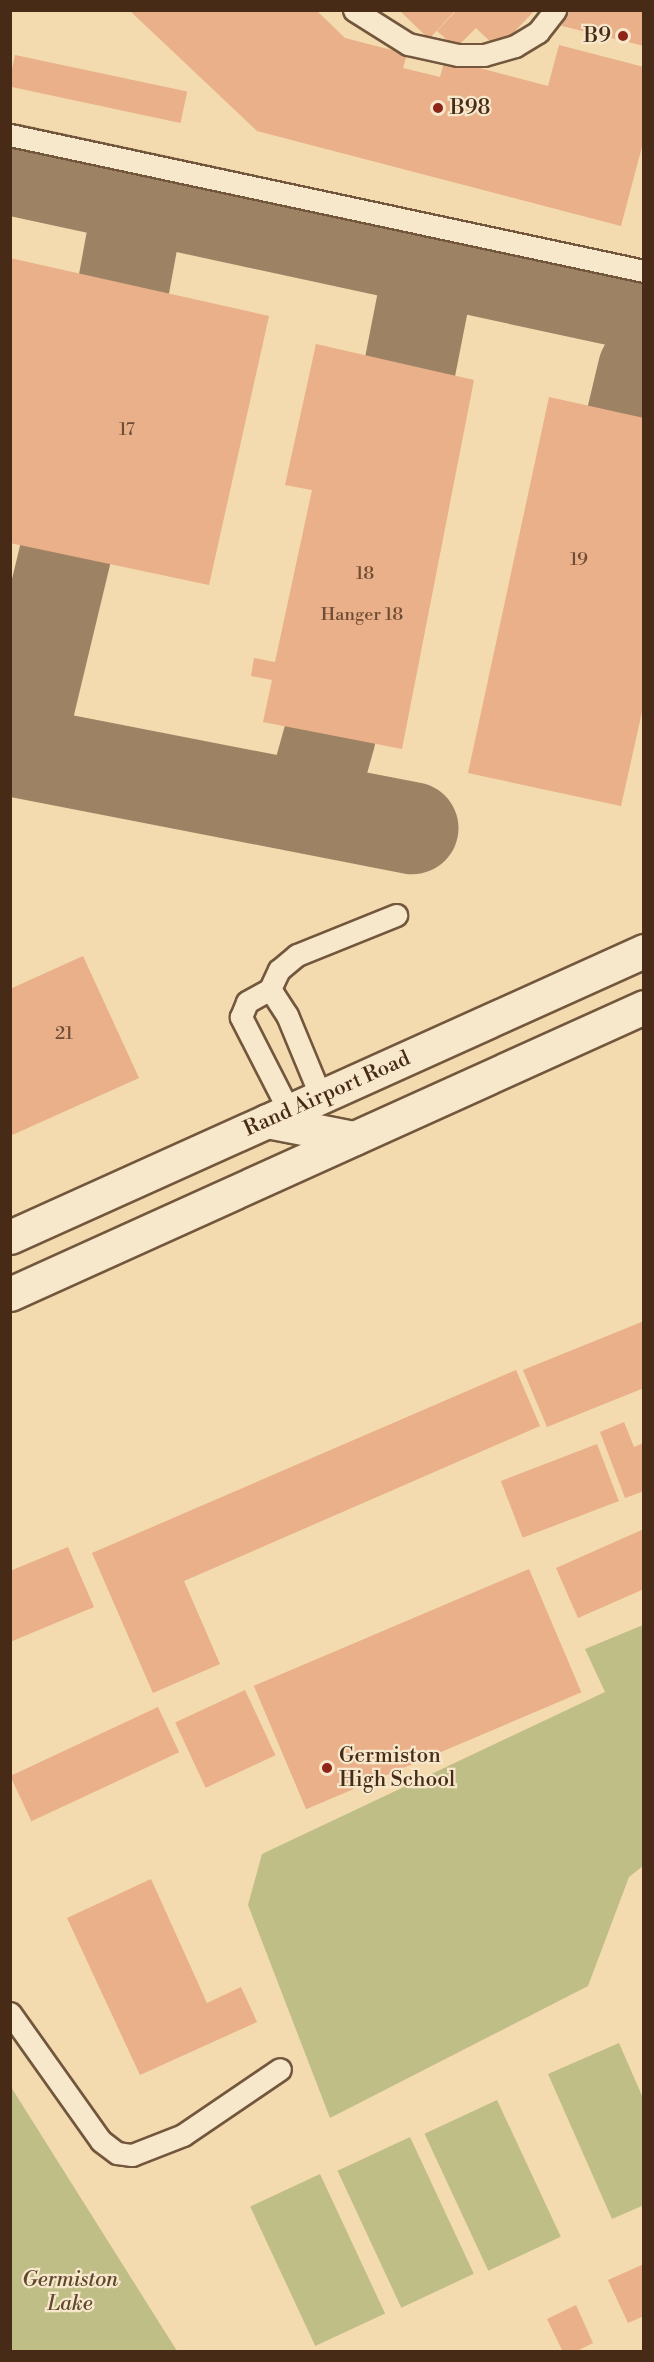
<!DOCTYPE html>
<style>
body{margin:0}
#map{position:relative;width:654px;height:2362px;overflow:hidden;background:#f3daaf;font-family:"Libre Bodoni",serif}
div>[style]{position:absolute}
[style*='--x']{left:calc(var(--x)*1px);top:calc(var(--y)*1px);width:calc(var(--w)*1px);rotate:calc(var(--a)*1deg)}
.green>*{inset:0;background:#c0be87;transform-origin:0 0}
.taxiway>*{height:92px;margin:-46px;padding:0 46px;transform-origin:46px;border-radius:46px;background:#9d8263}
.building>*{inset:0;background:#e9b089;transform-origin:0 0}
.roads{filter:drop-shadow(2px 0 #72573d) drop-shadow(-2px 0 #72573d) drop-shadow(0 2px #72573d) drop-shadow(0 -2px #72573d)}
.lane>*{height:21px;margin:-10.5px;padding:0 10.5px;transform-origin:10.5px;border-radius:10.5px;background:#f7e7cb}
.secondary>*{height:33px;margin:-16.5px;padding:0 16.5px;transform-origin:16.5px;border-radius:16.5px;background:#f7e7cb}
.dots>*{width:16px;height:16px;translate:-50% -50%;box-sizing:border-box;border:3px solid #f7e7cb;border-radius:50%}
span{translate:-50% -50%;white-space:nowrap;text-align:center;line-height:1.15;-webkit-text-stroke:4.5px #f7e7cb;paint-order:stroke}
.number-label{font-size:18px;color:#704c34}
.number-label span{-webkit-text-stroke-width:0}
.poi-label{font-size:21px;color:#472b17}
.right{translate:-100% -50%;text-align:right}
.left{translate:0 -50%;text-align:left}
.street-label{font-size:21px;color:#472b17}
.park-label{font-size:21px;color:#5f482d;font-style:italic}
.frame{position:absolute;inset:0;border:12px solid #472b17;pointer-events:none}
</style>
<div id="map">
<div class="green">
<div style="clip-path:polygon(643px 1625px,643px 1866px,629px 1877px,588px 1986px,330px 2118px,248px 1905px,262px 1854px,605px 1692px,585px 1649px)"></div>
<div style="clip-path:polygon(619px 2043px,643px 2098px,644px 2205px,612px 2219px,548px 2074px)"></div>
<div style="clip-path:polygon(10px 2087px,11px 2087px,177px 2351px,11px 2351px)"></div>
<div style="left:497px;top:2100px;width:151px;height:80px;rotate:65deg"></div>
<div style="left:410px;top:2137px;width:151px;height:80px;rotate:65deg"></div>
<div style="left:320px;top:2174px;width:154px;height:77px;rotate:65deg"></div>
</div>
<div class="taxiway">
<div style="--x:10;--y:169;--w:649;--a:12.19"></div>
<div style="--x:120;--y:193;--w:13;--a:29"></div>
<div style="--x:131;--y:199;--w:15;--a:67"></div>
<div style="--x:137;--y:213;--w:72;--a:100.4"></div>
<div style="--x:410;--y:367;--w:94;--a:-78.9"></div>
<div style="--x:428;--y:275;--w:13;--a:-119"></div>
<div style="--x:422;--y:264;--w:14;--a:-146"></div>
<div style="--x:633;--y:415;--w:47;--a:-76.6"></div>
<div style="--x:10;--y:741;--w:24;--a:-52"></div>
<div style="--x:25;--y:722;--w:172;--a:-76.5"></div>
<div style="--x:10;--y:750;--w:410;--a:11"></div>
<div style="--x:291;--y:804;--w:12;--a:-5"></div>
<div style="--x:303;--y:803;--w:12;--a:-35"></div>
<div style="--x:313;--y:796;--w:63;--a:-74.4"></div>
</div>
<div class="building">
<div style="clip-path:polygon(129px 10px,316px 10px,345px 38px,407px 54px,403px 68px,440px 77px,445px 59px,548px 86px,559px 45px,644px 67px,644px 139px,621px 226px,257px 131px)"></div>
<div style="clip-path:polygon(399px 10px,456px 10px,429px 39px)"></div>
<div style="clip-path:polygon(457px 10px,535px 10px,498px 49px,476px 28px,456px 48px,437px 31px)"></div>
<div style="clip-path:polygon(565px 10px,644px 10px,644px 46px,562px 26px)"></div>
<div style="left:15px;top:55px;width:176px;height:32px;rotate:12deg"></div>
<div style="clip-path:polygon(10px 258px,269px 316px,209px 585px,10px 543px)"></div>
<div style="clip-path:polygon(316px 344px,474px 380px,402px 749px,263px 722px,272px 680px,251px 676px,254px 658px,275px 662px,312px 490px,285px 485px)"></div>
<div style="clip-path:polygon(549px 397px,644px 418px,644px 703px,621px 806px,468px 773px)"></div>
<div style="clip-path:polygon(83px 956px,139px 1078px,10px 1136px,10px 989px)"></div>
<div style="clip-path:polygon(644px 1321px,644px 1388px,547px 1427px,523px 1370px)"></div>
<div style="clip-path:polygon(516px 1370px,540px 1426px,184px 1581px,220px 1664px,153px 1693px,92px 1553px)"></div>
<div style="clip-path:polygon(624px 1422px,634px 1447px,644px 1443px,644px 1491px,625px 1498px,600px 1432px)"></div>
<div style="left:597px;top:1444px;width:61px;height:103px;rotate:69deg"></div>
<div style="clip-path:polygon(644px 1529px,644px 1589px,578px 1618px,556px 1568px)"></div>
<div style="clip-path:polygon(68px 1547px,94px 1607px,10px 1642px,10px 1571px)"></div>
<div style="left:529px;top:1569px;width:134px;height:299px;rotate:67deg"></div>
<div style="left:245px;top:1690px;width:72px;height:77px;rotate:65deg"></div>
<div style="left:158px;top:1707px;width:50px;height:163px;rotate:65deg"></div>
<div style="clip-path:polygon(151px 1879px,207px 2003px,241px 1987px,257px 2022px,140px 2075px,67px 1918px)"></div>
<div style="clip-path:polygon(644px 2264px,644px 2316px,628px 2323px,608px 2280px)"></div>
<div style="clip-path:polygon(576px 2305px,593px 2343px,575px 2352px,563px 2352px,547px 2319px)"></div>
</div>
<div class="roads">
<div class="lane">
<div style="--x:354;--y:10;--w:64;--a:32.2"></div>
<div style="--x:408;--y:44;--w:51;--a:12.4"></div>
<div style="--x:458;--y:55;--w:26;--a:0"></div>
<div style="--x:484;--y:55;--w:32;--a:-16"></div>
<div style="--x:515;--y:46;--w:27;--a:-31"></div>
<div style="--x:538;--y:32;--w:28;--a:-52"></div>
<div style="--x:10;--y:135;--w:648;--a:12.11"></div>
<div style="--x:270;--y:989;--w:21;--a:-65"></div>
<div style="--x:279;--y:970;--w:23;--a:-40"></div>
<div style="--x:297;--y:955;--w:107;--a:-22"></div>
<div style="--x:289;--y:1111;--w:106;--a:-117.1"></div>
<div style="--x:241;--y:1017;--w:16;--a:-68"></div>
<div style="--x:247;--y:1002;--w:26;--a:-29"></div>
<div style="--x:270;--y:989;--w:31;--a:57"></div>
<div style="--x:287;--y:1015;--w:89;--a:67.5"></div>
<div style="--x:10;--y:2013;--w:157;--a:54.6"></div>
<div style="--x:101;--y:2141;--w:20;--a:37"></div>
<div style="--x:117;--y:2153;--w:15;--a:8"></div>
<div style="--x:132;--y:2155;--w:55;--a:-21.4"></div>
<div style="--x:183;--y:2135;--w:117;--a:-34.2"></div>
</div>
<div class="secondary">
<div style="--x:267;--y:1121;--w:89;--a:11.1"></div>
<div style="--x:10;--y:1237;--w:696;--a:-24.28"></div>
<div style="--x:10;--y:1294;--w:696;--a:-24.36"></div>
</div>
</div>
<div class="dots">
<div style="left:623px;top:36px;background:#8f2418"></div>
<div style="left:438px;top:108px;background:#8f2418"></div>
<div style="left:327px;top:1768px;background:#8f2418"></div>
</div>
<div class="number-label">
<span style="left:127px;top:430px">17</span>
<span style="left:579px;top:560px">19</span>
<span style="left:365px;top:574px">18</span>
<span style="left:362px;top:615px">Hanger 18</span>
<span style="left:64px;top:1034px">21</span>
</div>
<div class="poi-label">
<span class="right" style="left:611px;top:36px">B9</span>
<span class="left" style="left:450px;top:108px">B98</span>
<span class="left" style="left:339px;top:1768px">Germiston<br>High School</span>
</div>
<div class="street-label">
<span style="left:327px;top:1094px;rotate:-24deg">Rand Airport Road</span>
</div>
<div class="park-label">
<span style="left:70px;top:2292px">Germiston<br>Lake</span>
</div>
<div class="frame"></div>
</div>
